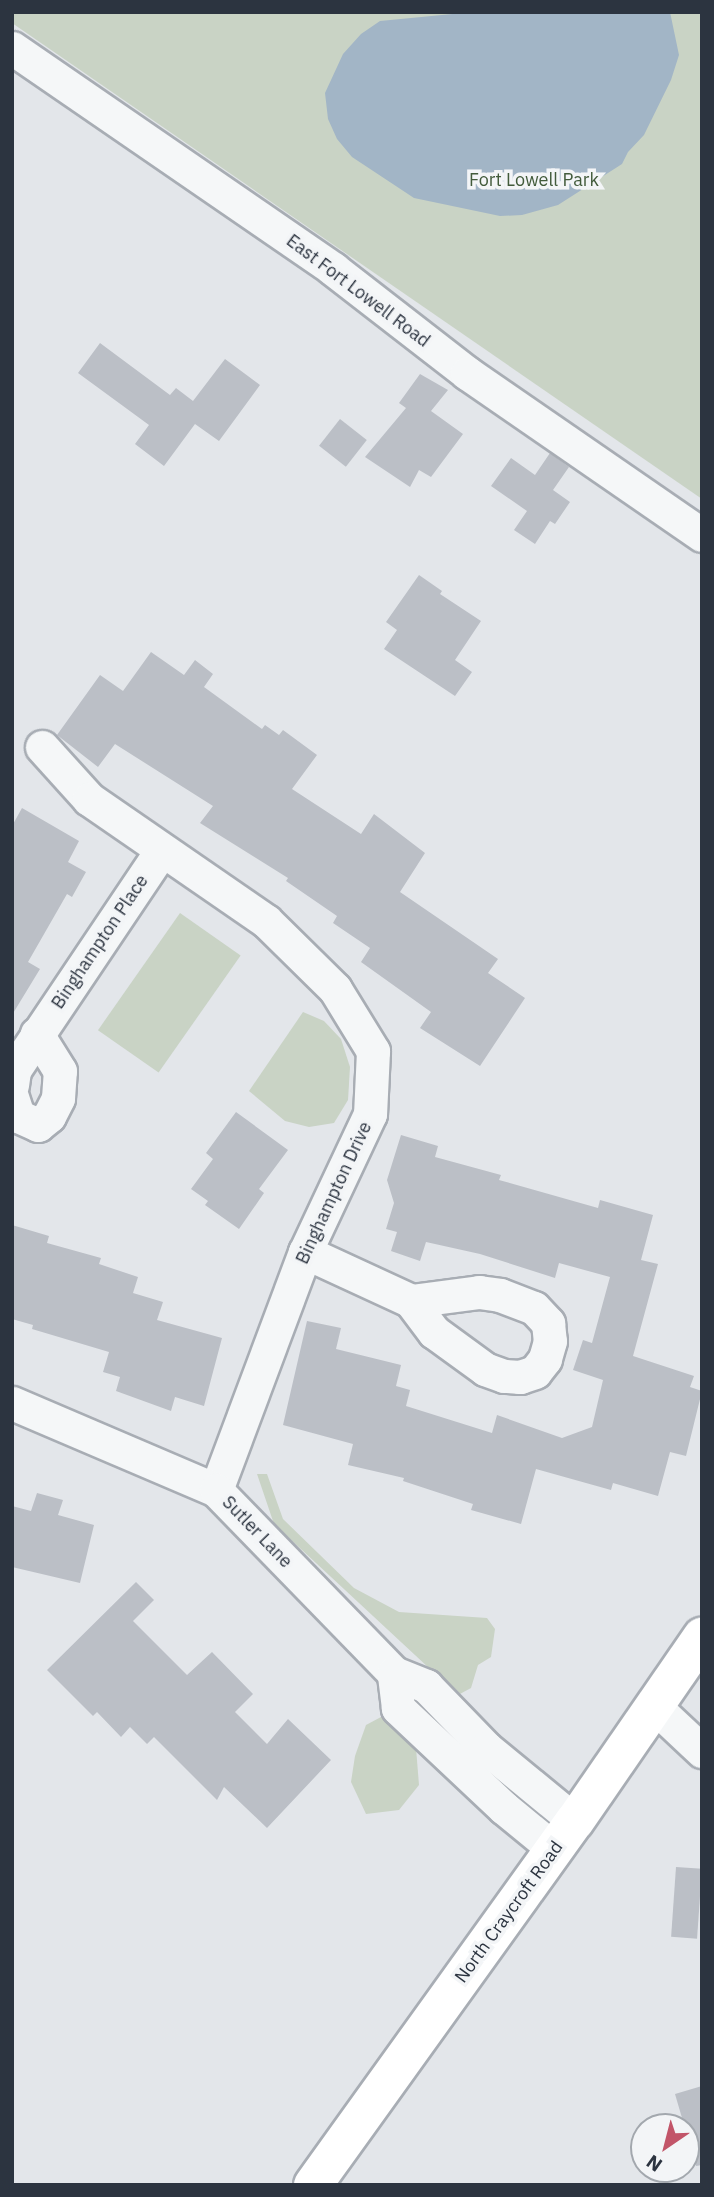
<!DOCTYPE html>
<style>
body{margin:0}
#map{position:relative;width:714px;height:2197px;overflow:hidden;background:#e3e6ea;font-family:"IBM Plex Sans",sans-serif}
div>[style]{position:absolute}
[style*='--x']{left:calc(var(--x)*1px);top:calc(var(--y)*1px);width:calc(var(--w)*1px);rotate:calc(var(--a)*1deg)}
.green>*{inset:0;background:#c9d3c5;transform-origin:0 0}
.water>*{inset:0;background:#a2b5c6}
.building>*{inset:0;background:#bbbfc6;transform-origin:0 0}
.roads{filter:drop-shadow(2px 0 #a8adb4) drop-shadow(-2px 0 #a8adb4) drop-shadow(0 2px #a8adb4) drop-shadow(0 -2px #a8adb4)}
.minor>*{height:33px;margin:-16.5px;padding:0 16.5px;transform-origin:16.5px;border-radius:16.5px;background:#f5f7f8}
.secondary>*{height:38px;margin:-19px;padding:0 19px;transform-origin:19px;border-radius:19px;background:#fff}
span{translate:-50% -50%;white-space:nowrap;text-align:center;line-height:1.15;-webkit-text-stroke:7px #f3f5f7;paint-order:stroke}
.park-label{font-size:18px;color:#425b3b}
.street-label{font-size:18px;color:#2c3440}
.frame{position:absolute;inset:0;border:14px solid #2c3440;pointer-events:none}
.north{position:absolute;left:630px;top:2113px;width:70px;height:70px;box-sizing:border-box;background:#f3f5f7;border:2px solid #a3a8ae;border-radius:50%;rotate:215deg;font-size:19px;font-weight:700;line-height:28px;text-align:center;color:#2c3440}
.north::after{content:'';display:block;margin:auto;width:24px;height:32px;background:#c25569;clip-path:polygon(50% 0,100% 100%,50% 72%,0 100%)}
</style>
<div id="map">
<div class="green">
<div style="clip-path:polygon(12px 12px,702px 12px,702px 499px,12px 23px)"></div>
<div style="left:180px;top:913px;width:74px;height:143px;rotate:35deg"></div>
<div style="clip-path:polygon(303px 1012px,324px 1021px,341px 1039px,350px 1067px,348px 1100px,334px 1123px,309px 1127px,285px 1121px,249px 1091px)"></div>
<div style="clip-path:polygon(257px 1474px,267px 1474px,283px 1519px,354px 1588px,399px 1612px,487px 1618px,495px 1629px,491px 1657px,478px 1665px,471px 1688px,458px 1695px,274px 1524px)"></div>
<div style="clip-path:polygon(381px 1717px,404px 1730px,416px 1748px,419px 1785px,399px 1810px,366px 1814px,351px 1782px,355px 1756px,366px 1725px)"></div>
</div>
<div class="water">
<div style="clip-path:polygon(473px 12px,670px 12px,679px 55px,671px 80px,644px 135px,628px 152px,622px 164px,558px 205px,522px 215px,500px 216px,414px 198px,352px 157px,337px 139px,328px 119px,325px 93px,343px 54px,361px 34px,380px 21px)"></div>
</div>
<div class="building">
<div style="clip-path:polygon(100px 343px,170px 395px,176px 388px,193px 401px,225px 359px,260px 385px,219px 441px,195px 424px,164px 466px,135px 444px,149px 425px,78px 373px)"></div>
<div style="clip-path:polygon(420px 374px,448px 390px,431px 411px,463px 434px,431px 477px,419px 470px,410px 487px,365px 457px,406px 408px,399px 403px)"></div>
<div style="left:340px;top:419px;width:34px;height:34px;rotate:38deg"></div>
<div style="clip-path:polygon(550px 453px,569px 467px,553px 490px,570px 502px,555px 524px,550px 521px,535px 544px,514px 530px,527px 511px,491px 486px,511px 458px,535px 475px)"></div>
<div style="clip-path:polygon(419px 575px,442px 591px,440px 594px,481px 621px,455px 660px,472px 672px,455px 696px,384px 649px,397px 630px,386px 622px)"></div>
<div style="clip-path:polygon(151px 652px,184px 675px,195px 660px,213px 674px,204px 687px,262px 729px,265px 725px,279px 735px,283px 730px,317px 755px,292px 789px,361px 834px,374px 814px,425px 853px,400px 892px,498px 959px,488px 973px,525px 998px,480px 1066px,420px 1028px,431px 1012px,361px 962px,370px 948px,333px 923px,337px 916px,286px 881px,288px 878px,200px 823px,213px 806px,115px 744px,98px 767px,57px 735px,100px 675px,123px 691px)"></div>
<div style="clip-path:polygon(22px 808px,79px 841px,68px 862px,86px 872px,72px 897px,67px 894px,28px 962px,40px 969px,12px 1015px,12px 826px)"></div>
<div style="clip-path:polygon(236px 1112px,288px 1150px,259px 1189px,264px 1193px,239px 1229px,205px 1205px,208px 1201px,191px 1189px,213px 1159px,206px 1153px)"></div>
<div style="clip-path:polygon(401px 1135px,438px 1146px,435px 1157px,501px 1175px,499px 1180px,598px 1208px,600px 1200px,653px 1215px,641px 1260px,658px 1264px,633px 1356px,694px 1376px,690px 1387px,702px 1391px,686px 1456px,670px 1452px,658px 1496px,613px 1483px,611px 1490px,536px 1469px,521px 1524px,471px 1510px,473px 1504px,403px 1481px,404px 1478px,348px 1465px,353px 1444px,283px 1425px,307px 1321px,341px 1328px,336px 1349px,401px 1365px,396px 1386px,410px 1390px,406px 1406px,492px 1433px,497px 1415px,562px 1438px,592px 1427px,603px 1380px,573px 1370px,583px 1340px,592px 1343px,610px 1277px,559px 1263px,555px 1278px,480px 1254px,426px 1242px,420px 1261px,391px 1251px,397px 1232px,386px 1229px,394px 1203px,387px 1180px)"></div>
<div style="clip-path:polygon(12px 1225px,49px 1236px,47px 1243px,101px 1258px,99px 1264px,138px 1277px,133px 1293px,163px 1302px,157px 1320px,222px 1338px,204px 1406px,175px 1397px,171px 1411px,116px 1391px,120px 1377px,103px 1372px,109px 1352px,32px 1329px,33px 1325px,12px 1319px)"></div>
<div style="clip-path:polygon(37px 1493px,63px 1500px,58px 1515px,94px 1525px,80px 1583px,12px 1567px,12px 1506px,31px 1511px)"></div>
<div style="clip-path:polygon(136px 1582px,154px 1600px,133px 1621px,187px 1675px,212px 1652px,253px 1694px,235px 1712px,267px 1744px,288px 1719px,331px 1760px,267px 1828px,224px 1787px,217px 1800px,154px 1737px,147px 1744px,130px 1727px,121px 1737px,97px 1712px,93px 1716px,47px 1670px)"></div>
<div style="left:676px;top:1867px;width:26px;height:70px;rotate:4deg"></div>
<div style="clip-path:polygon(702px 2086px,702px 2165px,696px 2166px,675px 2094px)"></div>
</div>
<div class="roads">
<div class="minor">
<div style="--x:12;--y:48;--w:390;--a:34.5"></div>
<div style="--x:333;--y:269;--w:170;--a:37.8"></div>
<div style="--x:467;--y:373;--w:285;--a:34.6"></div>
<div style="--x:42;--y:747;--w:70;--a:47.9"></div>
<div style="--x:89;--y:799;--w:215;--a:34.6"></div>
<div style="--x:266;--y:921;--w:97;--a:44.6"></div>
<div style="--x:335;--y:989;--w:73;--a:58.5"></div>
<div style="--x:373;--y:1051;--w:63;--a:92.7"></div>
<div style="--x:370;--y:1114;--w:153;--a:115.2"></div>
<div style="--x:305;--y:1252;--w:254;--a:110.5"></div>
<div style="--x:12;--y:1085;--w:15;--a:-82"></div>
<div style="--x:14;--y:1070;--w:265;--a:-56.1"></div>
<div style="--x:12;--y:1097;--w:20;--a:72"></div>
<div style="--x:18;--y:1116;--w:22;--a:24"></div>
<div style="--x:38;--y:1125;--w:14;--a:-39"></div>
<div style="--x:49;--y:1116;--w:20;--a:-63"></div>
<div style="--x:58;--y:1098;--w:27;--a:-86"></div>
<div style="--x:60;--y:1071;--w:44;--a:-121.9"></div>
<div style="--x:305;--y:1252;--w:117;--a:24.8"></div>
<div style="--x:479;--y:1292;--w:21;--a:8"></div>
<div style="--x:500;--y:1295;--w:36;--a:21"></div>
<div style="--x:534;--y:1308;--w:21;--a:47"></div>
<div style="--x:548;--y:1323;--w:18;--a:84"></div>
<div style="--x:550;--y:1341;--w:19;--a:106"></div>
<div style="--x:545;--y:1359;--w:16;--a:128"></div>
<div style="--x:535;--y:1372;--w:16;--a:162"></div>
<div style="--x:520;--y:1377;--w:16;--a:-176"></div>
<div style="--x:504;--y:1376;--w:20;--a:-160"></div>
<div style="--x:485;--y:1369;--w:63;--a:-144"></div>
<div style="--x:434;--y:1332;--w:39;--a:-127"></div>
<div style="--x:411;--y:1301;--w:69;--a:-7.5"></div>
<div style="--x:12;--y:1403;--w:222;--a:23.1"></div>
<div style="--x:216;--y:1490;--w:255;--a:45.8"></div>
<div style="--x:654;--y:1706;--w:66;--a:43.2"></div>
<div style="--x:554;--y:1849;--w:65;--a:-140.6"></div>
<div style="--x:504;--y:1808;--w:146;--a:-136.7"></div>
<div style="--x:398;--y:1708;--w:35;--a:-97"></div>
<div style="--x:394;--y:1673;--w:35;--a:22"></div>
<div style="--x:426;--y:1686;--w:86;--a:45.9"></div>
<div style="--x:486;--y:1748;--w:115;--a:39.4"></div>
</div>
<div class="secondary">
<div style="--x:313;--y:2185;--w:448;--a:-54.3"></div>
<div style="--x:575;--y:1821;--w:224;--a:-55.4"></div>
</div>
</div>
<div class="park-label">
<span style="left:534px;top:180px">Fort Lowell Park</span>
</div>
<div class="street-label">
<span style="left:358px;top:291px;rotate:37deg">East Fort Lowell Road</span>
<span style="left:100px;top:942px;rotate:-56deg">Binghampton Place</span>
<span style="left:334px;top:1193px;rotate:-65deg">Binghampton Drive</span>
<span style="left:257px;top:1532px;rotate:46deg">Sutler Lane</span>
<span style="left:509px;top:1912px;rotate:-54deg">North Craycroft Road</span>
</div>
<div class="frame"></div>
<div class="north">N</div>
</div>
